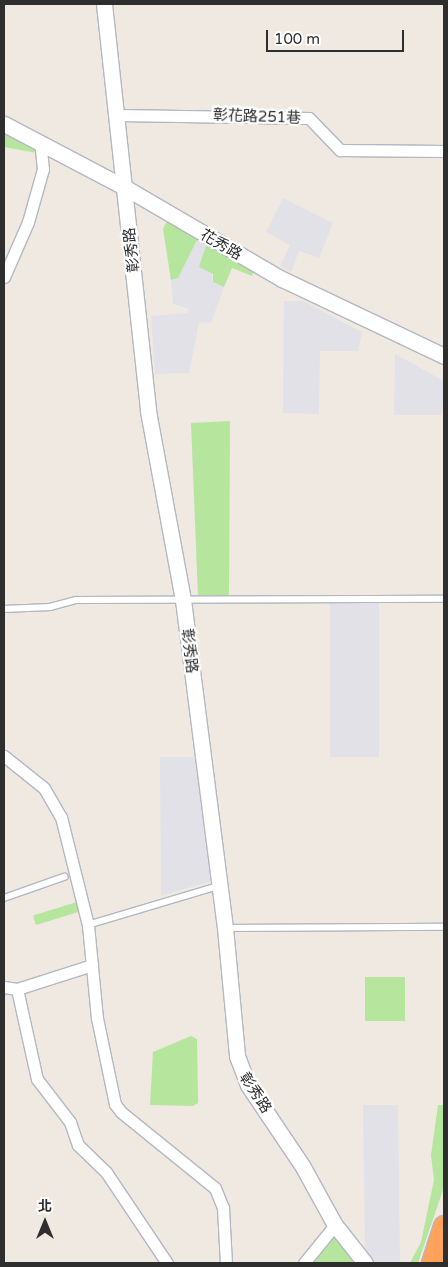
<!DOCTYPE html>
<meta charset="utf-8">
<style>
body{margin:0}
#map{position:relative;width:448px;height:1267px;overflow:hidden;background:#efe9e1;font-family:"Varela Round","Noto Sans TC",sans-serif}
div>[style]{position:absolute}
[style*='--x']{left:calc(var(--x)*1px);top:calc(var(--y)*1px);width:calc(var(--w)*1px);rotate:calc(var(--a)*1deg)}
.industrial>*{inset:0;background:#e3e1e8;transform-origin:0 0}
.green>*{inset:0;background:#b6e59e;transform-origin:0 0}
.roads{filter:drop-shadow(1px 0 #b4b7c1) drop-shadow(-1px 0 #b4b7c1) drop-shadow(0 1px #b4b7c1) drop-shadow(0 -1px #b4b7c1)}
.lane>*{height:5.5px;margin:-2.75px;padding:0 2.75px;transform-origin:2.75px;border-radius:2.75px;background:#fff}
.street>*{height:11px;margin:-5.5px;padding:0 5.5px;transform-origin:5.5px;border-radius:5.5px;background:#fff}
.secondary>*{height:15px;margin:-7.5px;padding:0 7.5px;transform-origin:7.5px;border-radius:7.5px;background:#fff}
.highway>*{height:20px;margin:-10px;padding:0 10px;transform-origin:10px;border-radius:10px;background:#ffa35c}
span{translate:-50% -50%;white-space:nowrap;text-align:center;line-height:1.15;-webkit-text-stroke:4.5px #fff;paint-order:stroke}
.street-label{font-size:15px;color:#2e2e2e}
.frame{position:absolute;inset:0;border:5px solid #2e2e2e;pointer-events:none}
.north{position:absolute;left:20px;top:1197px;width:50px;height:50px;-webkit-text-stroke:4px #fff;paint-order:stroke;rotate:0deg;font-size:14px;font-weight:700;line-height:20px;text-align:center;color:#2e2e2e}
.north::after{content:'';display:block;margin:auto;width:18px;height:22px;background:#2e2e2e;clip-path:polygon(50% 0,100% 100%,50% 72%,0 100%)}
.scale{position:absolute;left:266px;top:30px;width:138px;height:22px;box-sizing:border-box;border:2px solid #2e2e2e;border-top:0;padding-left:6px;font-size:15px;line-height:18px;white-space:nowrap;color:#2e2e2e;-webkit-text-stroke:4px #fff;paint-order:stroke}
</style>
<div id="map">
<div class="industrial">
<div style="clip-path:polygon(283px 198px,333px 223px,319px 258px,299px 251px,291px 272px,280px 266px,290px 245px,266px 232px)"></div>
<div style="clip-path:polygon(198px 238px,207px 243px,213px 282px,224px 287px,211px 323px,199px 322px,189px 373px,155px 374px,151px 316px,188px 313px,189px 309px,173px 304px,171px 280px,178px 278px)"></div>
<div style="clip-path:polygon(284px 301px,303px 301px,362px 332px,358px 351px,320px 351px,319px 414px,283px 413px)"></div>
<div style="clip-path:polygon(395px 354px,444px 381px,442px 415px,394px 415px)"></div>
<div style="left:330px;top:603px;width:49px;height:154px"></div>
<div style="clip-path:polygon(160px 757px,197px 757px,212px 881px,161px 896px)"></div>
<div style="clip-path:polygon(363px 1105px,398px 1105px,400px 1263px,371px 1263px,365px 1256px)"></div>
</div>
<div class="green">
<div style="clip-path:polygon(4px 125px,32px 143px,37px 153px,4px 147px)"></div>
<div style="clip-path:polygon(167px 221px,198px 238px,178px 278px,171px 280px,163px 229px)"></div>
<div style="clip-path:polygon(207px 243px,255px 267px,252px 276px,232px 268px,224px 287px,213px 282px,213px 274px,199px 267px)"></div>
<div style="clip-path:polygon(230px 421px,229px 596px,198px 595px,191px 423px)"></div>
<div style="left:77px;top:902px;width:10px;height:46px;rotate:73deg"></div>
<div style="left:405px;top:977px;width:44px;height:40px;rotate:90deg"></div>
<div style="clip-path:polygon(191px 1036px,197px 1039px,198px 1103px,193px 1106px,150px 1105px,153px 1052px)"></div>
<div style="clip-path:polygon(438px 1105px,444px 1105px,444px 1187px,418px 1263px,410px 1263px,421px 1242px,434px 1180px,431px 1155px)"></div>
<div style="clip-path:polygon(332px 1233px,355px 1258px,351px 1263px,314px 1263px,310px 1260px)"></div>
</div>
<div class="roads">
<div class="lane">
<div style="--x:4;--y:609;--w:46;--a:-2.5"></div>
<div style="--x:50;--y:607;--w:27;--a:-15"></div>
<div style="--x:76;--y:600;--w:368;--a:-0.2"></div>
<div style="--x:4;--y:898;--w:64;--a:-19.3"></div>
<div style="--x:88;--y:925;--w:136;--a:-16.7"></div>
<div style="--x:227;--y:928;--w:217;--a:-0.3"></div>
</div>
<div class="street">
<div style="--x:117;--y:115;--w:192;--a:0.9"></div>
<div style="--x:309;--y:118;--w:45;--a:45.9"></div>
<div style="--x:340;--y:150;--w:104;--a:0.6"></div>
<div style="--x:4;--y:277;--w:60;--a:-66.4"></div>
<div style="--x:28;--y:222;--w:55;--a:-74.2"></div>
<div style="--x:43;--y:169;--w:28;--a:-96"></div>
<div style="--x:4;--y:756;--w:51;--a:38.7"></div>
<div style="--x:44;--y:788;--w:34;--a:60"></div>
<div style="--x:61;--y:817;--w:111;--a:76"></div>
<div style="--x:88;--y:925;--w:93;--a:84.5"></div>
<div style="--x:97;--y:1018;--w:88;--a:78.2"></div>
<div style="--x:115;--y:1104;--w:10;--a:53"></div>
<div style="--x:121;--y:1112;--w:121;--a:39"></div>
<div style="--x:215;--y:1188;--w:22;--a:68"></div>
<div style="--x:223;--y:1208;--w:55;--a:86.9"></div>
<div style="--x:4;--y:987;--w:13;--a:9"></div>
<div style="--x:17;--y:989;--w:92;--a:77.5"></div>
<div style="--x:37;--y:1079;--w:54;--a:52.5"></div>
<div style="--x:70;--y:1122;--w:24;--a:71"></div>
<div style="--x:78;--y:1145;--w:39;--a:44"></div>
<div style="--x:106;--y:1172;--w:110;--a:56.2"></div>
<div style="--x:17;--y:989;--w:79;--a:-17.7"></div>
<div style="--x:304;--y:1263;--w:49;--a:-50.8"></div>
</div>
<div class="secondary">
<div style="--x:104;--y:4;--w:409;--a:83.8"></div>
<div style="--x:148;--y:411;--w:192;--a:79.5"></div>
<div style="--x:183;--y:600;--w:331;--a:82.7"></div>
<div style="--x:225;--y:928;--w:129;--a:84.6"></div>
<div style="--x:237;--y:1056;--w:31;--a:69"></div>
<div style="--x:248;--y:1085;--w:99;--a:56.1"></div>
<div style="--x:303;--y:1167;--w:66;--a:61.1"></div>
<div style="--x:335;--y:1225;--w:48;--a:51.7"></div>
<div style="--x:4;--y:124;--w:138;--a:27.7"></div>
<div style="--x:126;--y:188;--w:181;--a:30.3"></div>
<div style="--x:282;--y:279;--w:179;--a:25.4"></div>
</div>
<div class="highway">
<div style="--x:432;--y:1263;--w:39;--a:-72"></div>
</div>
</div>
<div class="street-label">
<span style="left:257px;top:117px;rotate:2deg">彰花路251巷</span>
<span style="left:221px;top:245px;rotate:30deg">花秀路</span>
<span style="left:132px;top:250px;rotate:-96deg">彰秀路</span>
<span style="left:189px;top:651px;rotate:83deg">彰秀路</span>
<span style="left:255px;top:1093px;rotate:57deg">彰秀路</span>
</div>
<div class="frame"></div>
<div class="north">北</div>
<div class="scale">100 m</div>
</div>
